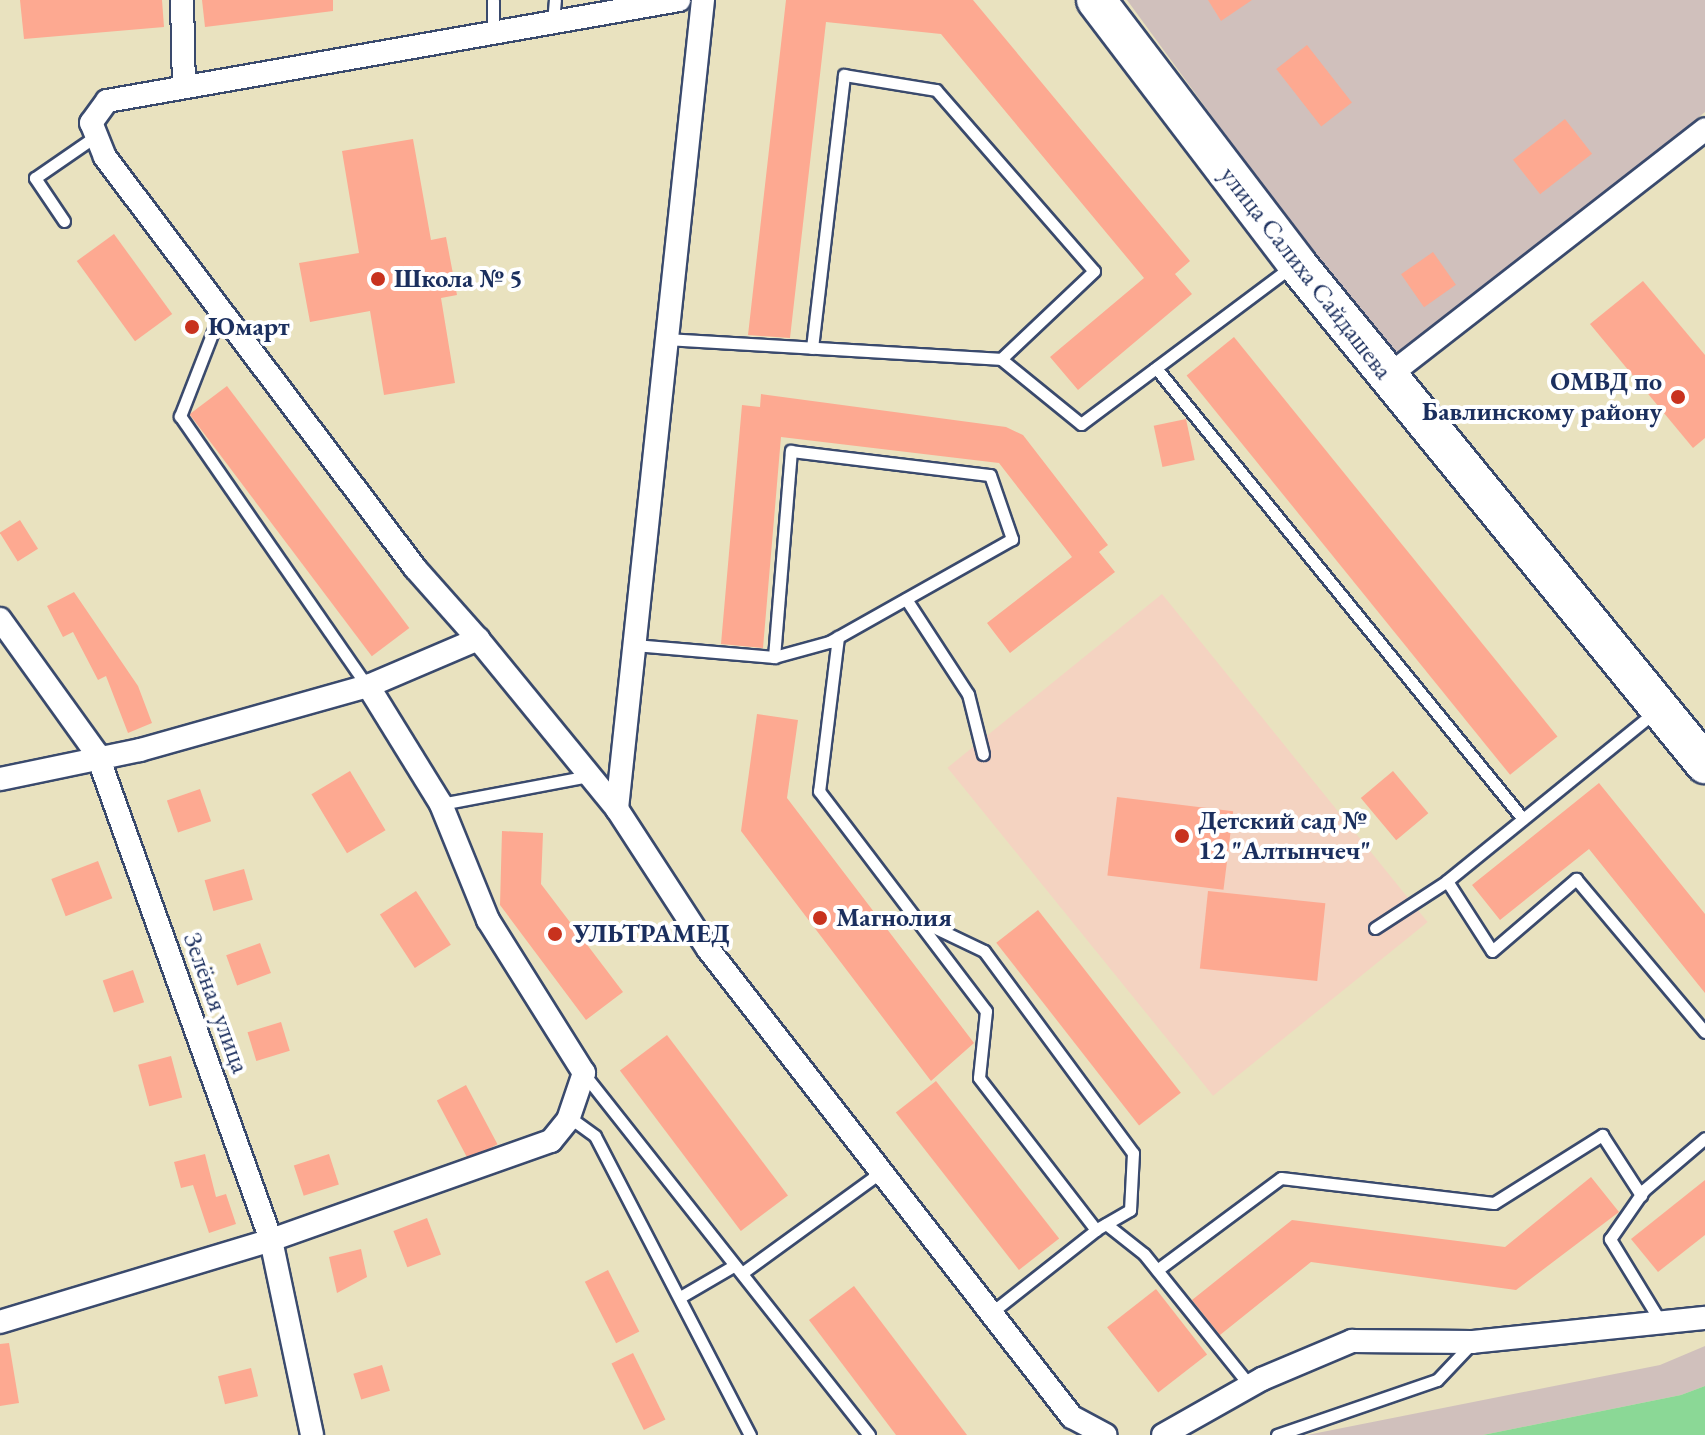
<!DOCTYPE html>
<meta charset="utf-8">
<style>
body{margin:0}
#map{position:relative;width:1705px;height:1435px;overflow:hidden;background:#e9e2bf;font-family:"EB Garamond",serif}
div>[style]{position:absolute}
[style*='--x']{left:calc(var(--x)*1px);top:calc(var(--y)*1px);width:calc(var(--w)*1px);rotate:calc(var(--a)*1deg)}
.built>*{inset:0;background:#f4d3c1;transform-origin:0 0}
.industrial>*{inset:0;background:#d0c0bc}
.green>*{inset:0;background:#8bd896}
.building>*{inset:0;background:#fda991;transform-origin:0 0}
.roads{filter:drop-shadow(2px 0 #3a4a6d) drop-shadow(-2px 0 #3a4a6d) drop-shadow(0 2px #3a4a6d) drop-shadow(0 -2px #3a4a6d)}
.service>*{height:11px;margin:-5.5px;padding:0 5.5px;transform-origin:5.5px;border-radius:5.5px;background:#fff}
.minor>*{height:22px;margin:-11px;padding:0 11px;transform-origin:11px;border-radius:11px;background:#fff}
.trunk>*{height:38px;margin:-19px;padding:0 19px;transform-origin:19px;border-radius:19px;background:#fff}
.dots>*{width:22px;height:22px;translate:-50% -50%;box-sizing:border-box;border:4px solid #fff;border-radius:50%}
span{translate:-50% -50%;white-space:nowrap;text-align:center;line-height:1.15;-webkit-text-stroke:8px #fff;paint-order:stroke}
.street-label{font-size:26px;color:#1b2f5e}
.poi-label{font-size:26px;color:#1b2f5e;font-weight:700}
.left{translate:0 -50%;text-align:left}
.right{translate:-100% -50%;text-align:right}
</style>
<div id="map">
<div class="built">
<div style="left:1162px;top:594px;width:422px;height:276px;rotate:51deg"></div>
</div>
<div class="industrial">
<div style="clip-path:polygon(1127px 0,1705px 0,1705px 112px,1394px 365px)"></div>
<div style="clip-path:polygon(1705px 1346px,1705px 1386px,1681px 1395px,1483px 1435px,1307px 1435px,1660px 1365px)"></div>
</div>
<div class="green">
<div style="clip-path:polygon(1705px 1386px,1705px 1435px,1483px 1435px,1681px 1395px)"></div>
</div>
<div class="building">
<div style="clip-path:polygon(20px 0,162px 0,164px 27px,24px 39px)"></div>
<div style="clip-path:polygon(202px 0,333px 0,333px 11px,205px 27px)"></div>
<div style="clip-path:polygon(786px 0,973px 0,1190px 261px,1175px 274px,1192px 294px,1078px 390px,1050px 357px,1144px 278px,941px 34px,826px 22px,790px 338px,748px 335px)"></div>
<div style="clip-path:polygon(1208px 0,1252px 0,1221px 21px)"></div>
<div style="left:1307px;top:45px;width:73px;height:39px;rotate:52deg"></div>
<div style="left:1565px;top:119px;width:44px;height:66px;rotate:52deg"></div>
<div style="clip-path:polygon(413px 139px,431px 240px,446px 237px,457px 295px,441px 298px,455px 383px,384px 395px,370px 311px,310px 322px,299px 263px,359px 253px,342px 151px)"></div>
<div style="left:114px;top:234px;width:99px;height:46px;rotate:54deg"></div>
<div style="left:1433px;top:252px;width:40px;height:39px;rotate:55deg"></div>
<div style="clip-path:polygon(1643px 281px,1705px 355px,1705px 438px,1693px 448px,1590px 324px)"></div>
<div style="left:1234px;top:337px;width:514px;height:61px;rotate:51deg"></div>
<div style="left:227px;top:386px;width:303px;height:47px;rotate:53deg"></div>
<div style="clip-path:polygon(761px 394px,1006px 427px,1023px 435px,1108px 545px,1099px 552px,1115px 572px,1010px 653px,987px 623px,1072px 557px,999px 463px,781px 437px,763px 648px,721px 644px,742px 405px,760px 407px)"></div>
<div style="left:1186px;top:419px;width:42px;height:33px;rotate:78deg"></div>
<div style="left:20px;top:520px;width:34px;height:24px;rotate:58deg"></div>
<div style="clip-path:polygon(74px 592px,138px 686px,152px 723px,128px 733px,106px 676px,98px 680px,73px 632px,63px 637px,47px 606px)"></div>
<div style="clip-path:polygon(757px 714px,798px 720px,787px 798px,974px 1043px,931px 1081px,741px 831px)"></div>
<div style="left:350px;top:771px;width:69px;height:45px;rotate:59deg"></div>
<div style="left:1393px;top:771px;width:55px;height:42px;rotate:50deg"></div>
<div style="clip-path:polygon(1599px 783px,1705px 914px,1705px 993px,1589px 849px,1500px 920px,1472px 885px)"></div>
<div style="left:200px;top:789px;width:34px;height:35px;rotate:71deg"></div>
<div style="left:1117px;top:797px;width:117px;height:79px;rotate:7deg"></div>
<div style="clip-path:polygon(502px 831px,543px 833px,541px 884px,623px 992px,586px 1020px,500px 905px)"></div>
<div style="left:98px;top:861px;width:40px;height:50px;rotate:69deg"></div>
<div style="left:244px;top:869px;width:32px;height:41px;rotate:74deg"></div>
<div style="left:416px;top:891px;width:64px;height:43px;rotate:57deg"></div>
<div style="left:1208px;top:891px;width:118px;height:78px;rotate:6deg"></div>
<div style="left:1038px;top:910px;width:232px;height:53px;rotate:52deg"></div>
<div style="left:260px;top:943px;width:32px;height:36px;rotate:70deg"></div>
<div style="left:133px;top:970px;width:34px;height:32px;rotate:71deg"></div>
<div style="left:281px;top:1022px;width:30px;height:35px;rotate:73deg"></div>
<div style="left:667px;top:1035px;width:201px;height:59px;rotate:53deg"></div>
<div style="left:171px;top:1056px;width:43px;height:34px;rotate:75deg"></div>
<div style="left:936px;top:1081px;width:200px;height:51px;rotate:52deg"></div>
<div style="left:466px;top:1085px;width:67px;height:33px;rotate:62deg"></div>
<div style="clip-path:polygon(205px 1154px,216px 1197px,226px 1194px,236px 1224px,209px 1233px,193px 1185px,181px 1188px,174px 1162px)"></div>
<div style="left:329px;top:1154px;width:32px;height:37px;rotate:72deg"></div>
<div style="clip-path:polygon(1591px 1177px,1619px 1212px,1516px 1290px,1311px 1262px,1220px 1335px,1192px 1300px,1292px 1220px,1505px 1247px)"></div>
<div style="clip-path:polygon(1705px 1180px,1705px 1235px,1658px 1272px,1631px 1239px)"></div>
<div style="left:427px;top:1218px;width:39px;height:36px;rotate:69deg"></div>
<div style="clip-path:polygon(361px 1249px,367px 1277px,337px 1293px,329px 1257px)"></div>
<div style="left:608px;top:1270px;width:69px;height:26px;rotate:63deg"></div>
<div style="clip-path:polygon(854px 1286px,967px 1435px,896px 1435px,809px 1320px)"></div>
<div style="left:1156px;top:1289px;width:83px;height:62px;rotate:52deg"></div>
<div style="clip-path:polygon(9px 1343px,19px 1403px,0 1406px,0 1344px)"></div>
<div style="left:633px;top:1353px;width:74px;height:24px;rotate:64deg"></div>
<div style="left:382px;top:1365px;width:27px;height:30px;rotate:73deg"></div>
<div style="left:251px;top:1368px;width:29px;height:34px;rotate:76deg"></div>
</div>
<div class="roads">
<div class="service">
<div style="--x:553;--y:22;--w:22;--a:-85"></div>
<div style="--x:493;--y:32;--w:32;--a:-90"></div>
<div style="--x:64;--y:221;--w:52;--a:-124"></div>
<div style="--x:35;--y:178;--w:70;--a:-34.6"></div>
<div style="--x:221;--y:311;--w:113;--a:111.3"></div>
<div style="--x:180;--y:416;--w:328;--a:55.3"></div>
<div style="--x:667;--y:339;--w:335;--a:3.4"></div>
<div style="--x:1001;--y:359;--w:103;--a:39.1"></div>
<div style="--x:1081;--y:424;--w:264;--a:-36.8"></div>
<div style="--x:812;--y:348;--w:275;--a:-83.3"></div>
<div style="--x:844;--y:75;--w:93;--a:9.3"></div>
<div style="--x:936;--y:90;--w:240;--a:48.9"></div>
<div style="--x:1094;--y:271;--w:128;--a:136.6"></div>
<div style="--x:1156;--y:368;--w:581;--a:50.86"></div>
<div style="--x:906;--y:599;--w:113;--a:56.9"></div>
<div style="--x:968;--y:694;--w:62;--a:76"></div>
<div style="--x:838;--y:637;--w:155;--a:97"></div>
<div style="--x:819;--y:791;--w:276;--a:52.8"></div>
<div style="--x:986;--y:1011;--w:67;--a:96"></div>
<div style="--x:979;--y:1078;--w:192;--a:52.4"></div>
<div style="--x:1096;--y:1230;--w:134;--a:141.7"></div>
<div style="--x:634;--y:645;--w:141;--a:4.9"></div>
<div style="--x:774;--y:657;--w:207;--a:-85.3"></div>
<div style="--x:791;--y:451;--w:200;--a:6.9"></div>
<div style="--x:990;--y:475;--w:68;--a:71"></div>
<div style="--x:1012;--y:539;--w:210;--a:150.6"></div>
<div style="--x:829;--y:642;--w:57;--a:164.7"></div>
<div style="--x:1656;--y:711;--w:269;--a:140.9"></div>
<div style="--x:1447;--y:881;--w:83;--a:57.3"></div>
<div style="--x:1492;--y:951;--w:111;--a:-40.6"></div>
<div style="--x:1576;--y:879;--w:200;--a:49.9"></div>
<div style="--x:441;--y:804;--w:151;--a:-10.7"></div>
<div style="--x:919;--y:920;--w:72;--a:25.5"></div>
<div style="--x:984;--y:951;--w:251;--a:53.6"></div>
<div style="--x:1133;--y:1153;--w:57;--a:93"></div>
<div style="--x:1130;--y:1210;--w:39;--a:150"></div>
<div style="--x:1375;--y:928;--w:86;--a:-33.1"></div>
<div style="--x:584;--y:1074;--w:460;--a:51.7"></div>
<div style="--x:569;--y:1117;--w:32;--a:36"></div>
<div style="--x:595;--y:1136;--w:337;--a:62.6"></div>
<div style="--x:1106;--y:1224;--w:48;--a:38.3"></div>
<div style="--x:1144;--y:1254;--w:169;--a:51.2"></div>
<div style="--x:1157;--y:1270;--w:154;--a:-36.6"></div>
<div style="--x:1281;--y:1178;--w:214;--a:6.7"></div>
<div style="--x:1494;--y:1203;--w:128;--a:-32.2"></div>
<div style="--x:1602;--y:1135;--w:72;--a:57"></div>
<div style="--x:742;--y:1273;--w:172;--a:-36"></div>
<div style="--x:682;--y:1296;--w:61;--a:-30.3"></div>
<div style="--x:1662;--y:1324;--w:100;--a:-121.5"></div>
<div style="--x:1610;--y:1239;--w:60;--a:-55.2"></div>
<div style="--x:1644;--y:1190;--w:80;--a:-40.4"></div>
<div style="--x:1277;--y:1435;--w:169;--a:-19"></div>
<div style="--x:1437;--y:1380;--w:50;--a:-46.6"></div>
</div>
<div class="minor">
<div style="--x:182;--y:0;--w:86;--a:88.7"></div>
<div style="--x:703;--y:0;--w:814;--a:96.07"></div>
<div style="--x:617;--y:809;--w:167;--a:57"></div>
<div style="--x:708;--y:949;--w:593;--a:52.13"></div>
<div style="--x:1072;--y:1417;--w:38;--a:28"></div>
<div style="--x:1387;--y:377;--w:403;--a:-37.9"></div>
<div style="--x:0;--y:619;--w:166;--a:54.3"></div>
<div style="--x:97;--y:754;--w:516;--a:70.3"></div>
<div style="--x:271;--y:1240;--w:199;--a:78.1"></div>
<div style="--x:478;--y:639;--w:95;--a:-131.6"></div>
<div style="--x:415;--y:568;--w:515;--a:-127.03"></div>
<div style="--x:105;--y:157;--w:37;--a:-112"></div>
<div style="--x:91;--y:123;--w:27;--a:-54"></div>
<div style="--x:107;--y:101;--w:581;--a:-10.01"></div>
<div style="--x:0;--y:779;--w:143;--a:-11.7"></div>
<div style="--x:140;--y:750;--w:237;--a:-15.7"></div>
<div style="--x:368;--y:686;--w:120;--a:-23.1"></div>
<div style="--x:478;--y:639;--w:220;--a:50.7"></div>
<div style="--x:0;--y:1322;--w:283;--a:-16.8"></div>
<div style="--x:271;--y:1240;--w:297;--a:-19.5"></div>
<div style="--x:551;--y:1141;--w:27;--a:-51"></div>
<div style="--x:568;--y:1120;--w:50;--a:-71.2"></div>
<div style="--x:584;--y:1073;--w:181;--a:-122.1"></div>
<div style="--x:488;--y:920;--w:125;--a:-112.1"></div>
<div style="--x:441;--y:804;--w:139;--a:-121.7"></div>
<div style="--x:1163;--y:1435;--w:114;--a:-29.5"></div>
<div style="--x:1262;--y:1379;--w:98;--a:-22.9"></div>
<div style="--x:1352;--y:1341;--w:120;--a:0.5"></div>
<div style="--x:1472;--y:1342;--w:234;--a:-5.9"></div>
</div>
<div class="trunk">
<div style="--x:1096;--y:0;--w:330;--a:52.7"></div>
<div style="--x:1296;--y:263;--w:647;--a:50.77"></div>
</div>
</div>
<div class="dots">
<div style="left:378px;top:279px;background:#c8321e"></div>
<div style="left:192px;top:327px;background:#c8321e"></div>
<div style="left:1678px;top:397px;background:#c8321e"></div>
<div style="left:1182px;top:836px;background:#c8321e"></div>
<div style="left:820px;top:918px;background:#c8321e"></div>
<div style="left:555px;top:934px;background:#c8321e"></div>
</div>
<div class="street-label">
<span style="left:1306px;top:273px;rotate:52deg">улица Салиха Сайдашева</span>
<span style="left:216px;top:1003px;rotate:70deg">Зелёная улица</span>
</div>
<div class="poi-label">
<span class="left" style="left:394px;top:279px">Школа № 5</span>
<span class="left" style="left:208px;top:327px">Юмарт</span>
<span class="right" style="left:1662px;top:397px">ОМВД по<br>Бавлинскому району</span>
<span class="left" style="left:1198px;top:836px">Детский сад №<br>12 "Алтынчеч"</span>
<span class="left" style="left:836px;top:918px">Магнолия</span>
<span class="left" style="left:573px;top:934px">УЛЬТРАМЕД</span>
</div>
</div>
